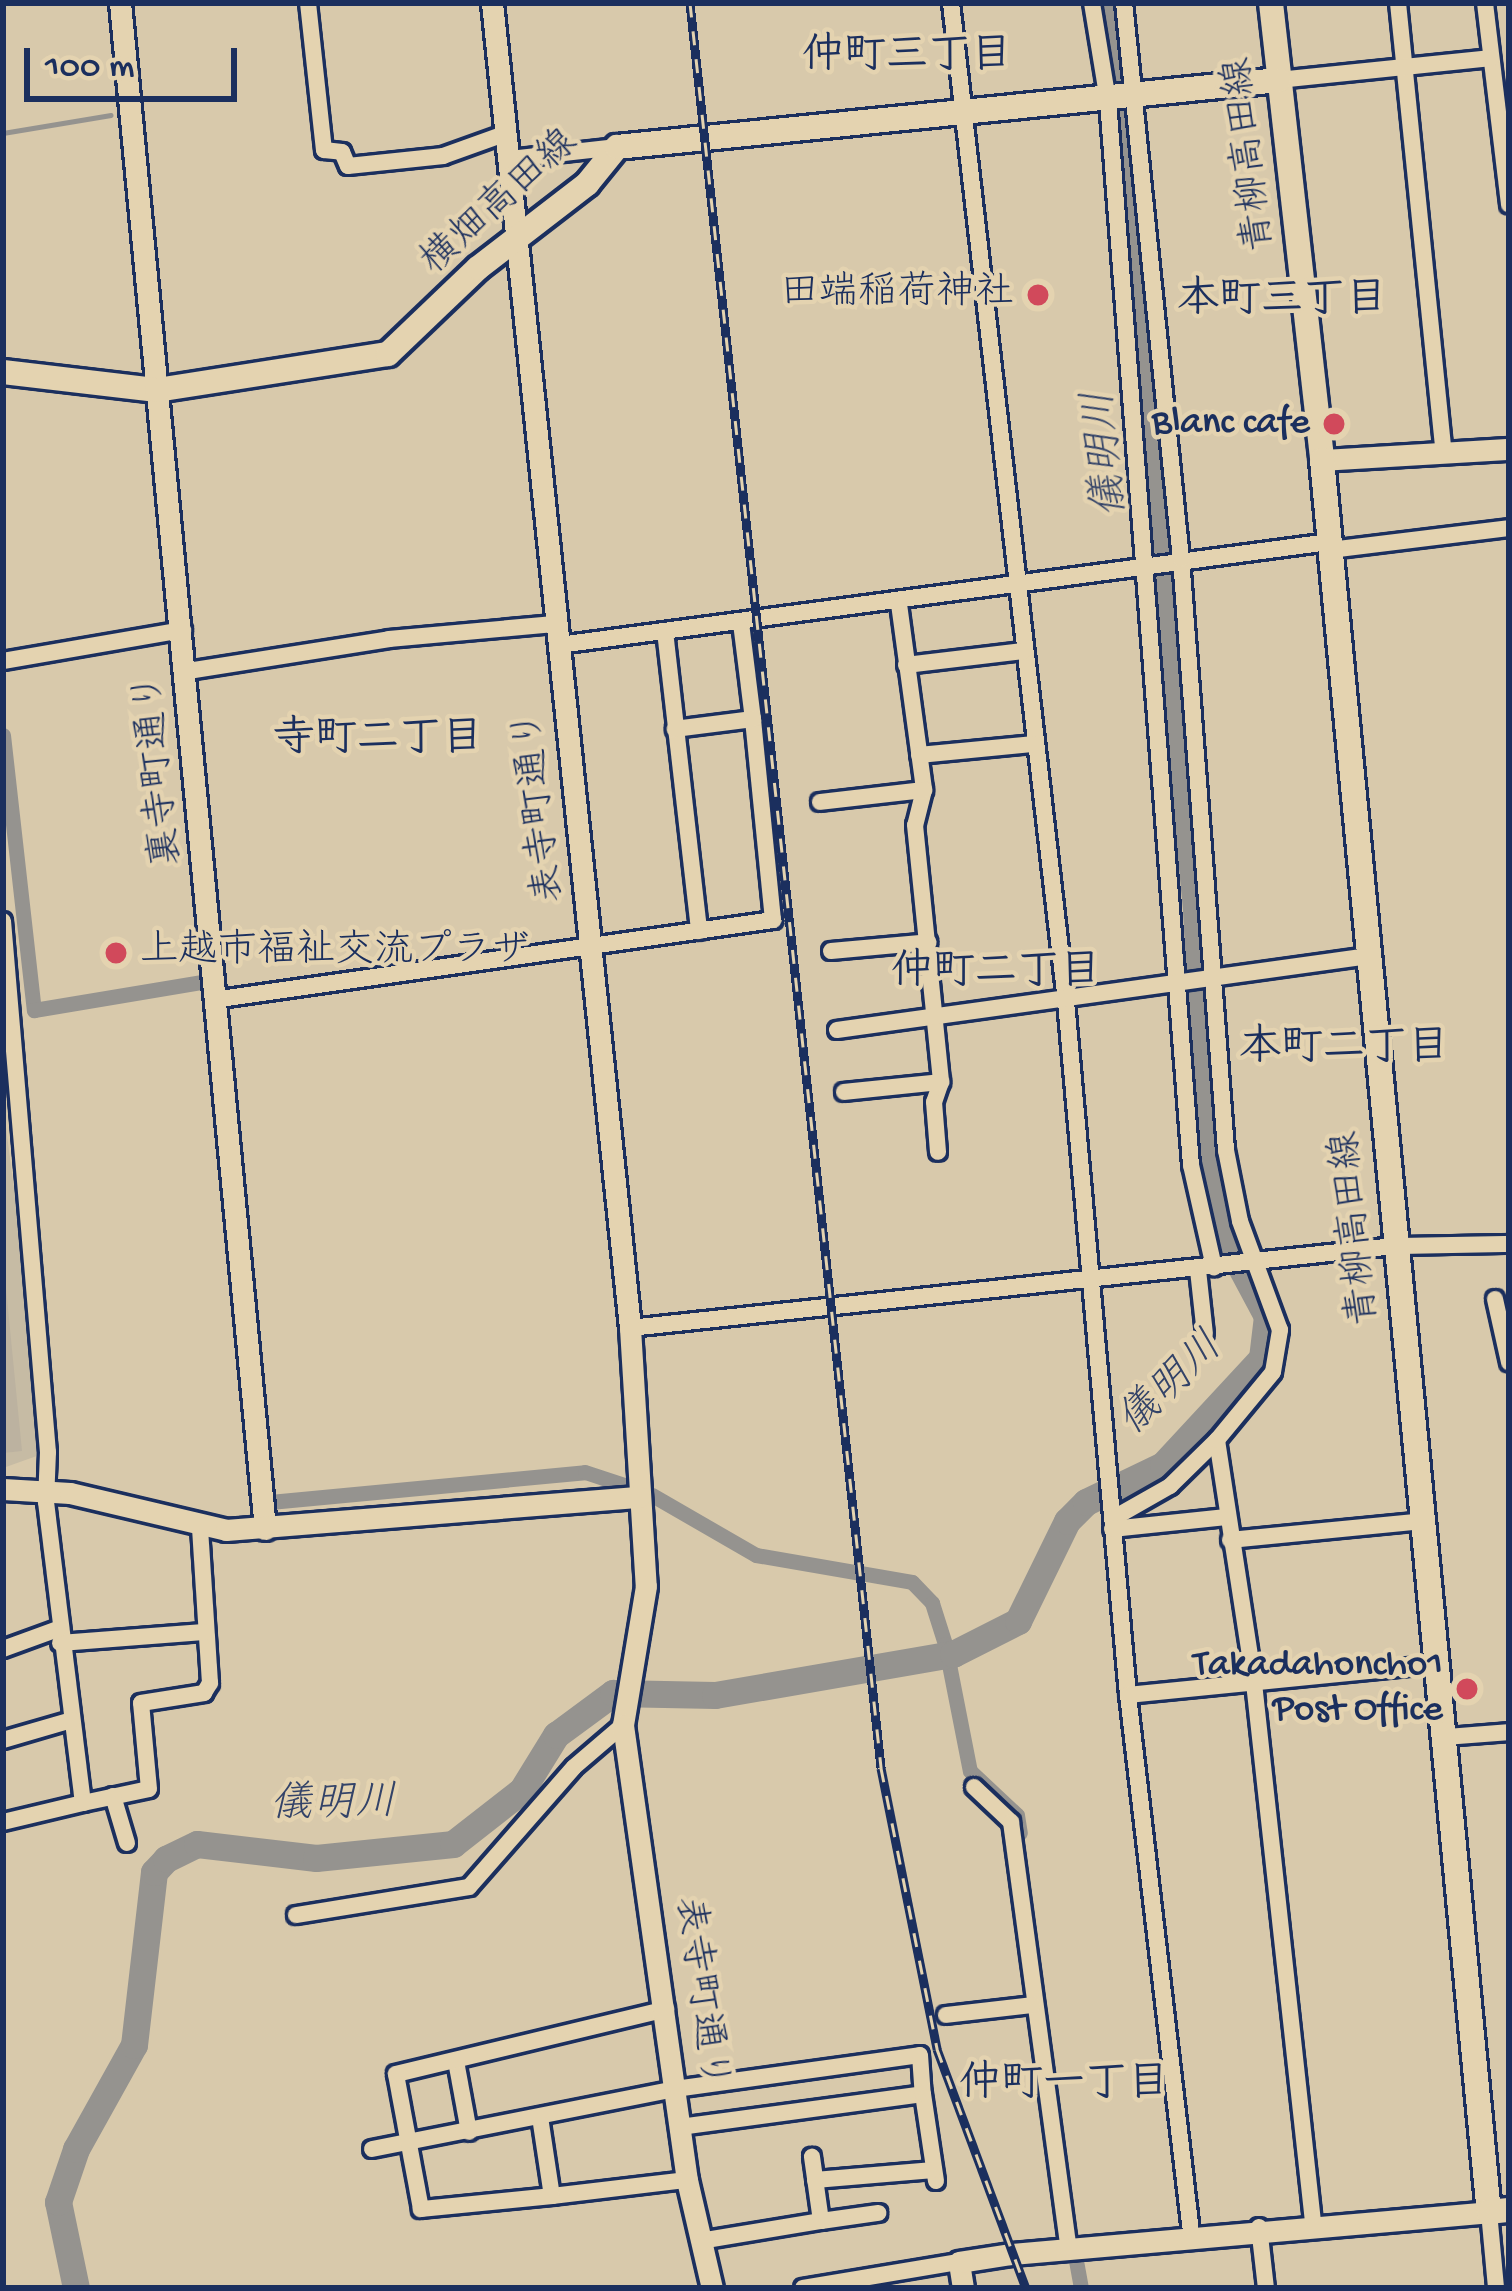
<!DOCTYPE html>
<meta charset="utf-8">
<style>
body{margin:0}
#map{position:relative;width:1512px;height:2291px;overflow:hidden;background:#d8c9ab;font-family:"Gochi Hand","Klee One",sans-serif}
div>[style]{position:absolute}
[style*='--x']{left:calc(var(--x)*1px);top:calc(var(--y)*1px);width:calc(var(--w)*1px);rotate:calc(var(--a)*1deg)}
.built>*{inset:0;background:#c6bba4}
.green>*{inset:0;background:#bcb2a0}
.stream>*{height:4.5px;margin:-2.25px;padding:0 2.25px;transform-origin:2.25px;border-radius:2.25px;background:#95938f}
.canal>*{height:15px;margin:-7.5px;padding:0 7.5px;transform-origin:7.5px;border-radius:7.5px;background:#95938f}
.river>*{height:27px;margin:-13.5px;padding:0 13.5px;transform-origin:13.5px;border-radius:13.5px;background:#95938f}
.roads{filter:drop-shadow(3px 0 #1b2f5e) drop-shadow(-3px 0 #1b2f5e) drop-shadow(0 3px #1b2f5e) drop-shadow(0 -3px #1b2f5e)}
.minor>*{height:16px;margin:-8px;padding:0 8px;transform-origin:8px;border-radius:8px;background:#e4d3b0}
.tertiary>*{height:21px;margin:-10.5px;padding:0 10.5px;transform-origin:10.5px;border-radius:10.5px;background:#e4d3b0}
.secondary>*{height:24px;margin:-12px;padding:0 12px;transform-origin:12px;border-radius:12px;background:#e4d3b0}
.rail>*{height:9px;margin-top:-4.5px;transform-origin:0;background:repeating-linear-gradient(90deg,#e4d3b0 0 14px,#1b2f5e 0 28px);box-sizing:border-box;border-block:3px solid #1b2f5e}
.dots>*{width:33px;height:33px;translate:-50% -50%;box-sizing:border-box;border:6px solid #e4d3b0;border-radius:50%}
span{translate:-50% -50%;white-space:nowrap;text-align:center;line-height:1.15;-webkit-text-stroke:9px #e4d3b0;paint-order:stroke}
.street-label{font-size:39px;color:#1b2f5e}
.poi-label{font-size:39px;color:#1b2f5e}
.right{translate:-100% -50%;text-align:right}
.left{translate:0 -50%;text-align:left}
.neighbourhood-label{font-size:42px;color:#1b2f5e;font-weight:700}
.water-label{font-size:42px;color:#334368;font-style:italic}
.frame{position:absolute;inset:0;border:6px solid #1b2f5e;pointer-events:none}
.scale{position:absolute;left:24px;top:48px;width:213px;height:54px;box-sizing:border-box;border:6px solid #1b2f5e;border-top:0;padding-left:15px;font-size:36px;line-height:42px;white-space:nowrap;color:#1b2f5e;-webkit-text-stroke:9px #e4d3b0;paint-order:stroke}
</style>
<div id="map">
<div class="built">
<div style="clip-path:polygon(3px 1104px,48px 1452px,3px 1468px)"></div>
</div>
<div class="green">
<div style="clip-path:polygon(3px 1258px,22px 1451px,3px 1453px)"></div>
</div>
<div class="stream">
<div style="--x:3;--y:133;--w:109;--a:-9.5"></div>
</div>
<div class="canal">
<div style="--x:3;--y:735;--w:277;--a:83.6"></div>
<div style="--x:34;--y:1010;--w:169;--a:-9.5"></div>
<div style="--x:652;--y:1495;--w:120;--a:30"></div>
<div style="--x:756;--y:1555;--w:158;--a:9.8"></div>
<div style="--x:912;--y:1582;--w:29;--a:46"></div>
<div style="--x:932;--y:1603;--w:43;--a:72.4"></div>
<div style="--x:945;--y:1644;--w:129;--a:78.9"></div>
<div style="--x:970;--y:1771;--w:64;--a:43.1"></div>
<div style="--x:1017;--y:1815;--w:18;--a:81"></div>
<div style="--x:270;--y:1502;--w:316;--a:-5.4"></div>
<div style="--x:585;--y:1472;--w:44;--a:18.4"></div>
<div style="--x:1073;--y:2244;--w:45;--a:79.7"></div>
</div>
<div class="river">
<div style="--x:76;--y:2288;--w:88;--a:-101.8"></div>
<div style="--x:58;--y:2202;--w:56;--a:-71.2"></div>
<div style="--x:76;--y:2149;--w:119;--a:-60.9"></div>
<div style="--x:134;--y:2045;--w:174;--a:-83.4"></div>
<div style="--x:154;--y:1872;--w:18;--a:-47"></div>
<div style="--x:166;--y:1859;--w:34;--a:-26"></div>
<div style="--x:197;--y:1844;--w:120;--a:6.7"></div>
<div style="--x:316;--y:1858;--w:138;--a:-5.8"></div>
<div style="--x:453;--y:1844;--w:88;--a:-38"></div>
<div style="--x:522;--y:1790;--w:65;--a:-58.3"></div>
<div style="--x:556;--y:1735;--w:71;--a:-36.4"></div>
<div style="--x:613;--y:1693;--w:102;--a:1.1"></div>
<div style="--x:715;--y:1695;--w:242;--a:-9.8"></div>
<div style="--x:953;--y:1654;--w:73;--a:-26.9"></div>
<div style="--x:1018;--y:1621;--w:111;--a:-63.9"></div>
<div style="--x:1067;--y:1521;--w:27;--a:-45"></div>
<div style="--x:1086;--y:1502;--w:85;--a:-25.7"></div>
<div style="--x:1163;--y:1465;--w:146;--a:-47.2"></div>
<div style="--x:1262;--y:1358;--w:42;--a:-83.2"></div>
<div style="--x:1267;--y:1316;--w:93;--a:-118.2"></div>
<div style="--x:1223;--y:1234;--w:88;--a:-99.8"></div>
<div style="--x:1208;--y:1147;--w:238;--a:-92.9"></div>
<div style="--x:1196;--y:909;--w:910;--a:-95.55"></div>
</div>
<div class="roads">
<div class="minor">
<div style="--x:308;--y:3;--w:148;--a:83.8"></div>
<div style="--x:324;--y:150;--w:18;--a:6"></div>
<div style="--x:342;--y:152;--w:15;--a:67"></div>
<div style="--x:348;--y:166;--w:96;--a:-6"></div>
<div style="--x:443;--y:156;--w:68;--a:-19.8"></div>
<div style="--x:951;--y:3;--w:1006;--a:83.43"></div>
<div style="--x:1066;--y:1002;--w:696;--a:84.89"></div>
<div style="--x:1128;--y:1695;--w:541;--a:83.31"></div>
<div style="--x:1092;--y:3;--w:99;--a:80.7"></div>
<div style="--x:1108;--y:101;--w:1067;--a:85.54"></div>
<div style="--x:1191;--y:1165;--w:105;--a:77.3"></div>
<div style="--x:1398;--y:3;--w:452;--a:84.2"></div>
<div style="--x:1485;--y:3;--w:203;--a:83.2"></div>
<div style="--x:1279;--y:80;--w:213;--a:-5.9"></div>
<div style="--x:510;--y:159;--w:108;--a:-6.4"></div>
<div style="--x:1330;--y:550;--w:180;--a:-7"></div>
<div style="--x:899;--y:604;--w:188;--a:82.3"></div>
<div style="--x:924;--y:790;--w:36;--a:104"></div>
<div style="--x:915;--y:825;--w:258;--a:84.2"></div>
<div style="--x:941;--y:1082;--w:21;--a:109"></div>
<div style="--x:934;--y:1102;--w:50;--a:85.4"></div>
<div style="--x:741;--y:623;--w:97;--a:82.9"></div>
<div style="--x:665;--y:631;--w:302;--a:83.5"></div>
<div style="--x:559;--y:645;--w:777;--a:-7.62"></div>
<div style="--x:3;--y:661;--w:183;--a:-9.8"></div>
<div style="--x:906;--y:665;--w:118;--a:-6.8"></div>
<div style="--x:188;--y:671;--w:204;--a:-9"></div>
<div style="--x:389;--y:639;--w:166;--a:-5.2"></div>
<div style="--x:919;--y:755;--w:116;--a:-5.5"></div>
<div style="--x:820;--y:802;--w:105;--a:-6.6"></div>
<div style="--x:3;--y:921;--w:533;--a:85.16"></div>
<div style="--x:48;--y:1452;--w:50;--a:92.3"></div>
<div style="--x:46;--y:1502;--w:303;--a:83"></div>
<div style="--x:83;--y:1803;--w:67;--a:-12"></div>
<div style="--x:149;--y:1789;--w:86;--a:-95.3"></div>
<div style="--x:141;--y:1703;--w:64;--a:-9"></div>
<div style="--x:204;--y:1693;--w:12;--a:-59"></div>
<div style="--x:210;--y:1683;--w:154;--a:-93.7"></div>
<div style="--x:831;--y:951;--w:98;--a:-5.2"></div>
<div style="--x:220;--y:999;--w:559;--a:-8.13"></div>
<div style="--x:773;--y:920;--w:202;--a:-95.7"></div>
<div style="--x:753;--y:719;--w:79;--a:172.7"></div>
<div style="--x:837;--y:1030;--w:537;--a:-7.92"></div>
<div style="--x:844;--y:1092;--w:98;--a:-5.9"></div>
<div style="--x:1198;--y:1270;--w:64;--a:83.8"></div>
<div style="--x:1495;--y:1299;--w:65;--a:77.5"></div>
<div style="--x:630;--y:1328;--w:769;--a:-6.12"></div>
<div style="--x:1395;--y:1246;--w:114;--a:-1"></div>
<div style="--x:1217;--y:1440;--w:246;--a:81.3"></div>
<div style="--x:1254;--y:1683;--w:542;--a:83.75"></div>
<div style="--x:1112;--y:1519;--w:67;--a:-29.6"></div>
<div style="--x:1170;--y:1486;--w:66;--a:-44.4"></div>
<div style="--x:1217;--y:1440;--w:88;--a:-50.5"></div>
<div style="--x:1273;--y:1372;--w:43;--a:-80.5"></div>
<div style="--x:1280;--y:1330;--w:116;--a:-110.2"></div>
<div style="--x:1240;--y:1221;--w:72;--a:-101.2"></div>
<div style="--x:1226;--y:1150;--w:593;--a:-94.35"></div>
<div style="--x:1181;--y:559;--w:559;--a:-95.85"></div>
<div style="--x:1112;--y:1529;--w:115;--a:-6"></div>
<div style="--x:1230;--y:1540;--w:196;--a:-5.6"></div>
<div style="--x:60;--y:1643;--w:144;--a:-4.4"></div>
<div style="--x:3;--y:1649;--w:59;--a:-20"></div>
<div style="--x:1128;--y:1695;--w:312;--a:-5.7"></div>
<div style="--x:1446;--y:1737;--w:63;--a:-4.5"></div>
<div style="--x:3;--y:1740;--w:72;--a:-16.2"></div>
<div style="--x:974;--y:1787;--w:51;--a:43.4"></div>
<div style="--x:1011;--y:1822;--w:428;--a:82.3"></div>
<div style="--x:113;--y:1796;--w:49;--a:73.4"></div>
<div style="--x:3;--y:1822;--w:82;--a:-13.4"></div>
<div style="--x:296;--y:1915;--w:175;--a:-9.2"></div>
<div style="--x:469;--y:1887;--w:159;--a:-48.8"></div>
<div style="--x:574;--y:1767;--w:65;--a:-40.6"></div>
<div style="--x:946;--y:2015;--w:87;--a:-6.6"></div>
<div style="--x:456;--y:2061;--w:72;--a:79.6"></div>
<div style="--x:540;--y:2117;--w:80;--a:81.4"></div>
<div style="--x:552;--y:2196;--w:136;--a:-6.8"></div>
<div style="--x:680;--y:2127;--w:245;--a:-7.7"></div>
<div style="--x:923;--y:2094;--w:88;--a:81.5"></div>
<div style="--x:372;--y:2149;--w:309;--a:-11.2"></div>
<div style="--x:675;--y:2089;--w:247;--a:-7.9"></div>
<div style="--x:920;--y:2055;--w:39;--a:86"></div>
<div style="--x:815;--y:2180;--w:119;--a:-4.8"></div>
<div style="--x:552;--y:2196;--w:132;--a:174.3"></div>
<div style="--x:421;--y:2209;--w:137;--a:-100.5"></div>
<div style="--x:396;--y:2074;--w:278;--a:-13.5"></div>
<div style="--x:1489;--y:2212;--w:76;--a:84.7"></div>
<div style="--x:821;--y:2221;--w:58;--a:-8"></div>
<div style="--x:1259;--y:2227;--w:61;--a:83.5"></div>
<div style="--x:700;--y:2241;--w:123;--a:-9.4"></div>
<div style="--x:821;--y:2221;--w:65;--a:-98"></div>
<div style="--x:803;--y:2288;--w:158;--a:-9.5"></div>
</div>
<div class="tertiary">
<div style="--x:120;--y:3;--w:1533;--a:84.57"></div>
<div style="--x:492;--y:3;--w:1332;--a:84.05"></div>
<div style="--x:630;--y:1328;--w:258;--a:86.5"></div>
<div style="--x:646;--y:1586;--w:141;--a:99.4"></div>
<div style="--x:623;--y:1725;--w:459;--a:82"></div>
<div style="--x:687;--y:2180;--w:111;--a:77"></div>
<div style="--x:1322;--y:460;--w:187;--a:-3.4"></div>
<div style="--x:3;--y:1489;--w:67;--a:3.4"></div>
<div style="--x:70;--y:1493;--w:160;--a:13.3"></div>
<div style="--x:226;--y:1530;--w:415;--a:-4.6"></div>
<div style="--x:963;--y:2288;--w:26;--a:-99"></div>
<div style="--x:959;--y:2262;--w:53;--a:-8.7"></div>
<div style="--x:1011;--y:2254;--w:480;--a:-5"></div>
</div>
<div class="secondary">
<div style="--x:1271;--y:3;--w:460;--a:83.6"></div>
<div style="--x:1322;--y:460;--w:1760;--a:84.56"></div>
<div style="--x:1489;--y:2212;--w:20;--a:-6"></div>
<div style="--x:3;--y:372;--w:155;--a:6.7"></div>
<div style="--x:157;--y:390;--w:234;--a:-8.9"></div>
<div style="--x:388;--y:354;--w:124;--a:-43.7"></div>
<div style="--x:478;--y:268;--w:138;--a:-37.6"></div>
<div style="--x:587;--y:184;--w:48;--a:-51"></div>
<div style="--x:617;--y:147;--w:665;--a:-5.78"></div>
</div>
</div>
<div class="rail">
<div style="--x:690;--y:3;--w:1775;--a:83.82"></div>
<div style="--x:881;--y:1768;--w:287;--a:78.7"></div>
<div style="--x:937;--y:2049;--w:255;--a:69.6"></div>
</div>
<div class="dots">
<div style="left:1038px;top:295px;background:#d1495b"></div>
<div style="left:1334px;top:424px;background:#d1495b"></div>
<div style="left:116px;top:953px;background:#d1495b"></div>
<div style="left:1467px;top:1689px;background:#d1495b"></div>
</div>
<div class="street-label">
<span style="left:1252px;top:154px;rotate:-97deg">青柳高田線</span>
<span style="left:501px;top:204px;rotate:-42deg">横畑高田線</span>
<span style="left:161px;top:769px;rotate:-96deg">裏寺町通り</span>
<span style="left:542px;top:806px;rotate:-97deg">表寺町通り</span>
<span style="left:1358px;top:1228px;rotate:-96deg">青柳高田線</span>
<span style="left:698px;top:1993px;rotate:82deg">表寺町通り</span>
</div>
<div class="poi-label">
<span class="right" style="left:1014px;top:295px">田端稲荷神社</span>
<span class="right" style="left:1310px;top:424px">Blanc cafe</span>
<span class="left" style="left:140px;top:953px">上越市福祉交流プラザ</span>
<span class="right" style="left:1443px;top:1689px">Takadahoncho1<br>Post Office</span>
</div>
<div class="neighbourhood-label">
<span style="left:907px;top:59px">仲町三丁目</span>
<span style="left:1282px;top:303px">本町三丁目</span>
<span style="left:378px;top:742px">寺町二丁目</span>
<span style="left:996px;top:975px">仲町二丁目</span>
<span style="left:1344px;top:1051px">本町二丁目</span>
<span style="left:1064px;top:2087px">仲町一丁目</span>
</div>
<div class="water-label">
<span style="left:1109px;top:453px;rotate:-96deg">儀明川</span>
<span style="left:1173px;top:1386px;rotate:-44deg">儀明川</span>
<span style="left:334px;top:1807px;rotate:-1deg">儀明川</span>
</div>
<div class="frame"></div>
<div class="scale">100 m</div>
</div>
